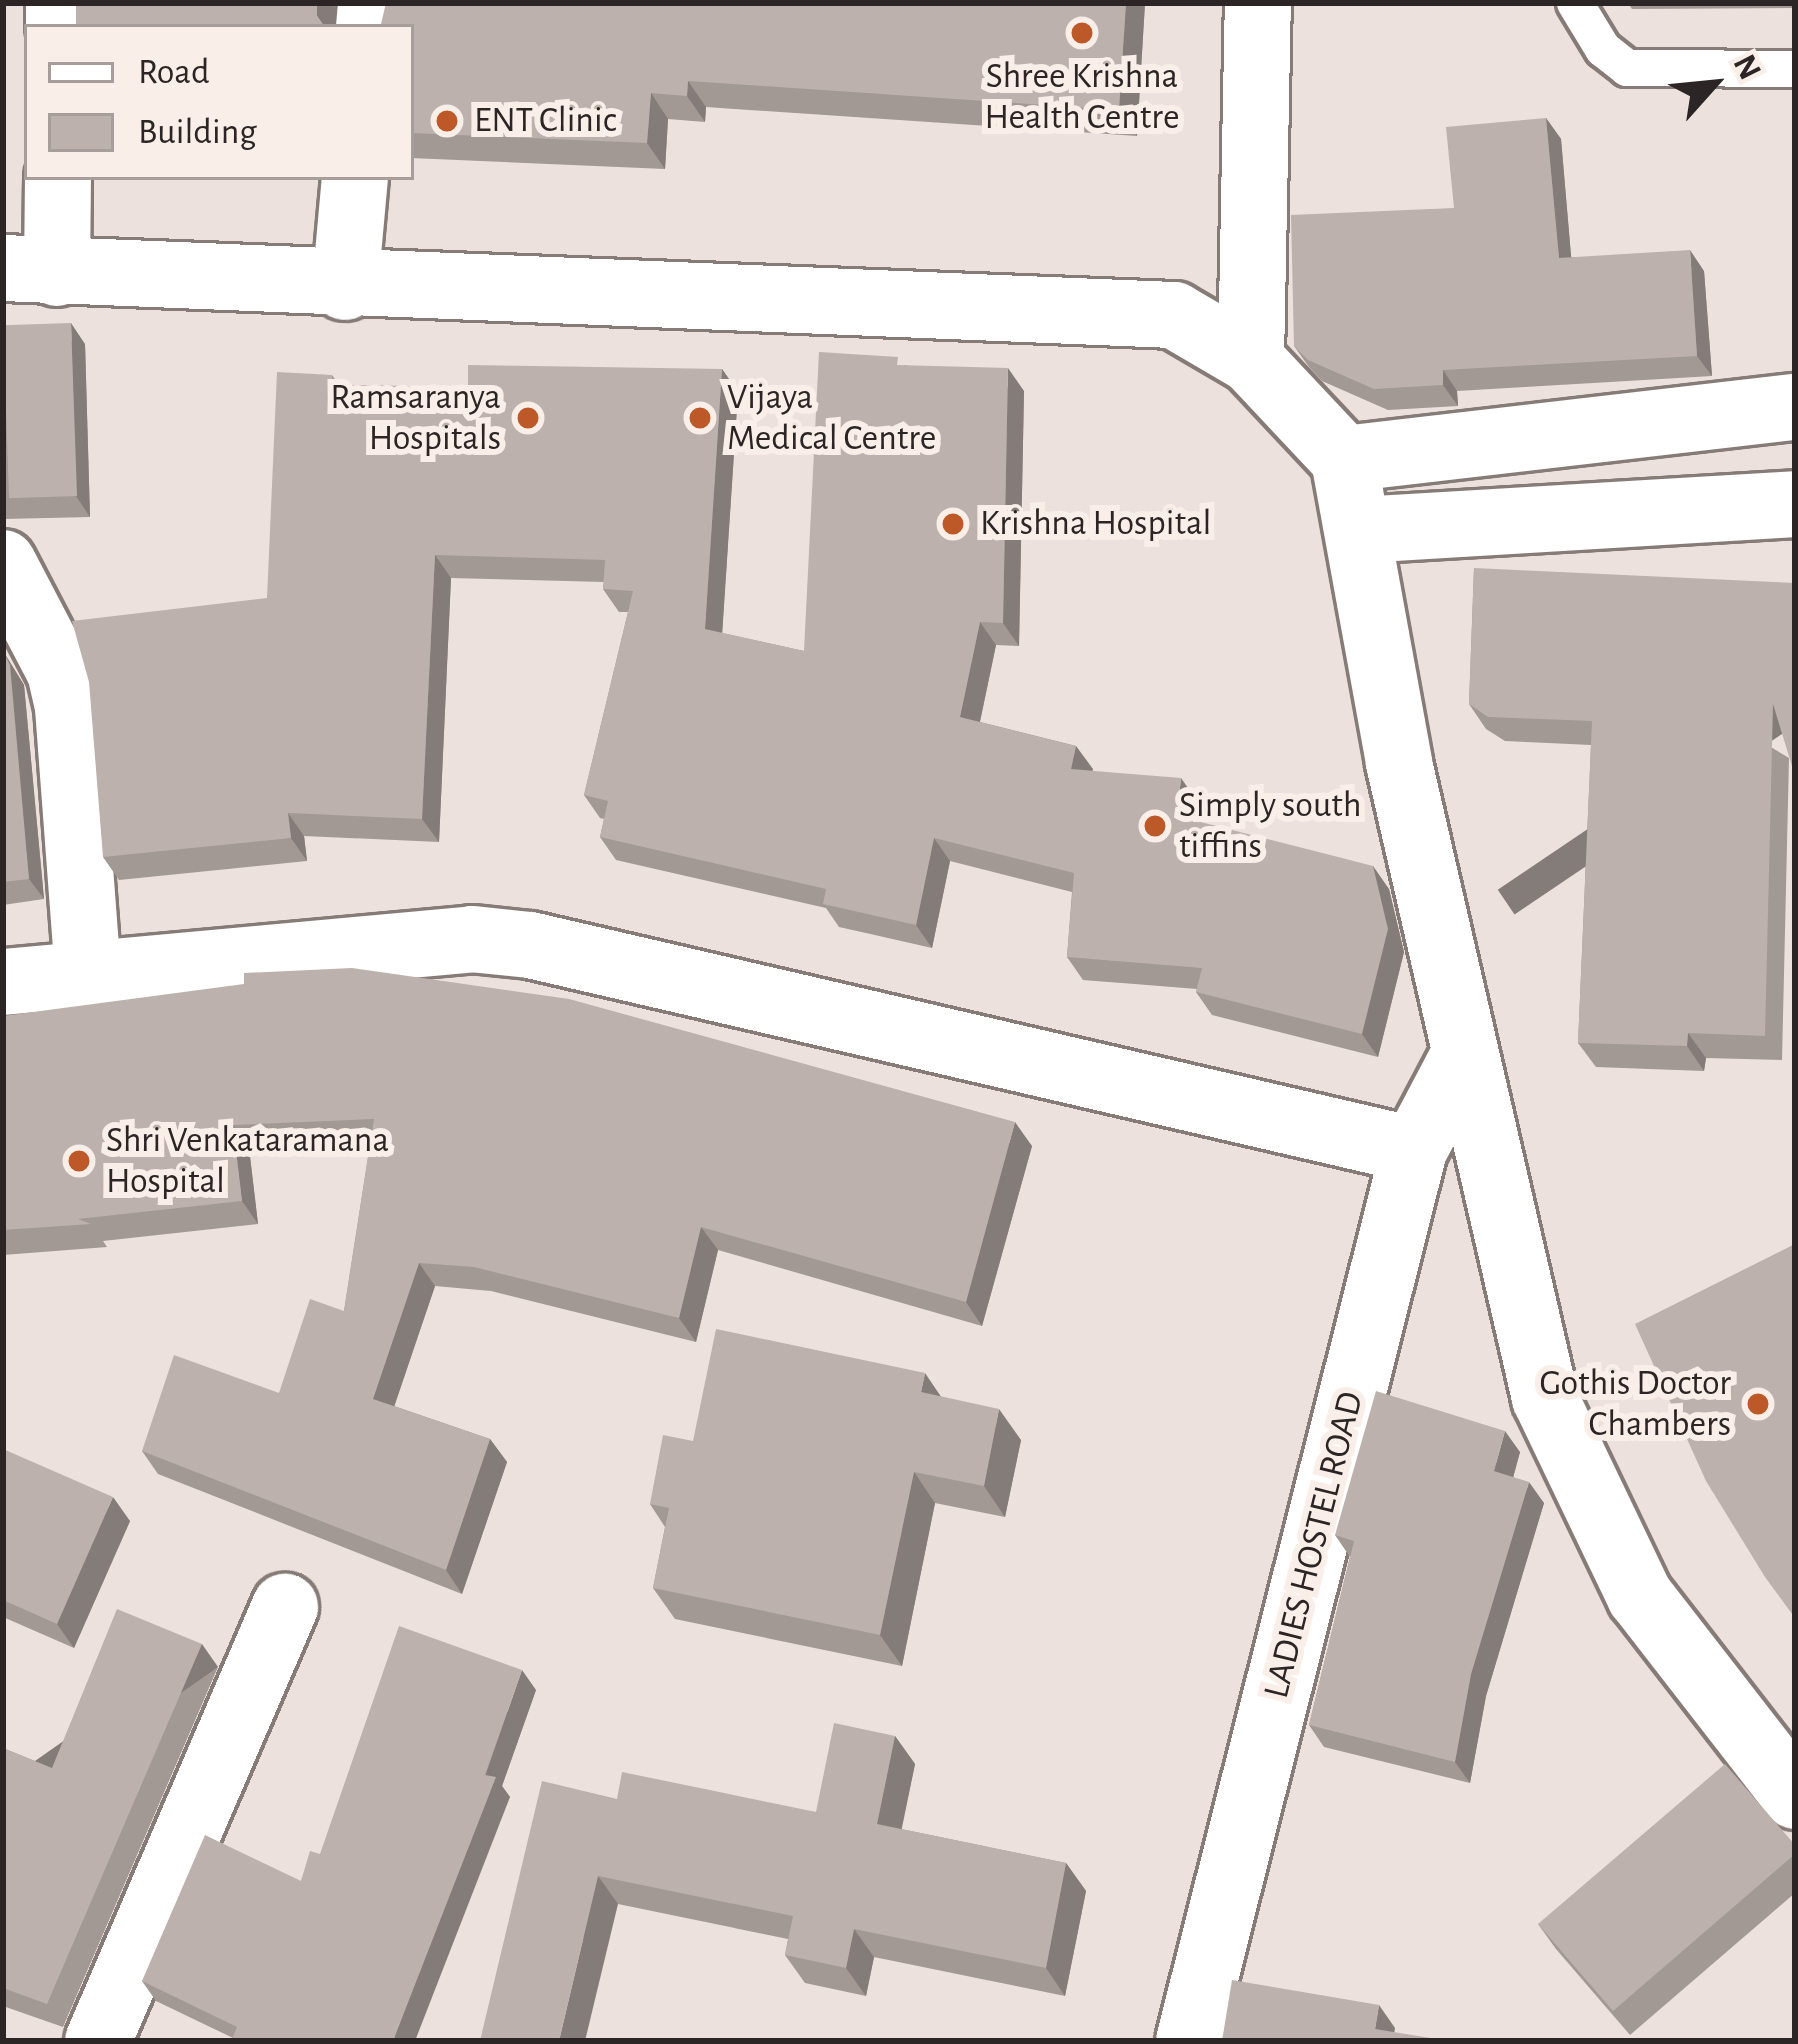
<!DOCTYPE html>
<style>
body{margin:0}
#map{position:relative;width:1798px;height:2044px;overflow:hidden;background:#ece1dc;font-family:"Alegreya Sans",sans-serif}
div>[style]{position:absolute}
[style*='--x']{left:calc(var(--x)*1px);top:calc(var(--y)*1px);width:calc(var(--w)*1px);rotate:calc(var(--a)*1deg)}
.roads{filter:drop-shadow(3px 0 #867b77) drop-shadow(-3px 0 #867b77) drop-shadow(0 3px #867b77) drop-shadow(0 -3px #867b77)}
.lane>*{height:36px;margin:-18px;padding:0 18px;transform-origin:18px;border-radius:18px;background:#fff}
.street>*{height:66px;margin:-33px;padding:0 33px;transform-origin:33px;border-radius:33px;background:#fff}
.secondary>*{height:66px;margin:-33px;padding:0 33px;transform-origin:33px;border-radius:33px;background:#fff}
.wall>*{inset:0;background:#a29894}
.shaded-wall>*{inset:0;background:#847c78;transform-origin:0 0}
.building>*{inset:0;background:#bcb1ac;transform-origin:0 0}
.dots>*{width:33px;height:33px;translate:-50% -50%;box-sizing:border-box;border:6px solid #faeee9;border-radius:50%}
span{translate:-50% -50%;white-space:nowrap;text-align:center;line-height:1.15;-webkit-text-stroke:12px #faeee9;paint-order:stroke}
.poi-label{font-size:36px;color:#2b2625}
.left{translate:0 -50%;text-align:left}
.right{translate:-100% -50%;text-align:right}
.street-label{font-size:36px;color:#2b2625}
.frame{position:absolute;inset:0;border:6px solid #2b2625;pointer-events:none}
.legend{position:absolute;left:24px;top:24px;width:390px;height:156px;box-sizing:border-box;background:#faeee9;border:3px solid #a79e9b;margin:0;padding:15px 21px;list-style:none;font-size:36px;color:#2b2625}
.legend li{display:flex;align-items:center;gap:24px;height:60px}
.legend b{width:60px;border:3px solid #a79e9b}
.north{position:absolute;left:1654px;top:24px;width:120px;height:120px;-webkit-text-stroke:9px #faeee9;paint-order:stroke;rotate:63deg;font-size:33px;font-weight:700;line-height:48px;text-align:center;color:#2b2625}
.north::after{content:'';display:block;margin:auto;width:42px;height:54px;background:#2b2625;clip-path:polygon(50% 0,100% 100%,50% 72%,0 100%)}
</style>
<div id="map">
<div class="roads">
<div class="lane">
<div style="--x:1575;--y:3;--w:54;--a:58.7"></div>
<div style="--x:1603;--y:49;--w:31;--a:38"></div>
<div style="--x:1627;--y:68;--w:168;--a:0.3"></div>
</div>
<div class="street">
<div style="--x:59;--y:27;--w:24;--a:-90"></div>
<div style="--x:369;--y:27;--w:24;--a:-85"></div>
<div style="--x:57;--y:273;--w:96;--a:-89.4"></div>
<div style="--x:345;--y:287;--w:110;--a:-84.8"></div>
<div style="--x:1251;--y:360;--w:357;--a:-88.9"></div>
<div style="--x:3;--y:563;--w:123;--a:62.4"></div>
<div style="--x:60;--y:672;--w:37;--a:77"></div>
<div style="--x:68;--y:708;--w:264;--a:85.7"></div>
<div style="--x:3;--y:982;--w:471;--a:-5.2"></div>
<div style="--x:472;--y:939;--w:58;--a:5.9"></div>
<div style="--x:530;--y:945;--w:907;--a:13.06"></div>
<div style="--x:98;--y:2041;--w:473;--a:-66.7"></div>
<div style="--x:1189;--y:2041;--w:919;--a:-75.83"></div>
<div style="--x:1414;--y:1150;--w:105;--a:-62.2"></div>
</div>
<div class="secondary">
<div style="--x:3;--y:268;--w:1172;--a:2.3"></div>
<div style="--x:1174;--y:315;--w:89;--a:30.3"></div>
<div style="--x:1251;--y:360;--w:136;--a:46.8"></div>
<div style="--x:1344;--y:459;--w:309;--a:79.7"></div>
<div style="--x:1399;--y:763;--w:652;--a:77.05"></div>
<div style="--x:1545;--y:1398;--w:220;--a:64.4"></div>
<div style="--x:1640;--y:1596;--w:253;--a:52.2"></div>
<div style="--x:1344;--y:459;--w:454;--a:-6.6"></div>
<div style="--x:1360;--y:530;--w:436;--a:-3.4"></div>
</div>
</div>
<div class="wall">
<div style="clip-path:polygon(1145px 3px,1137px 136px,706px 107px,705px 122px,668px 119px,665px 169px,411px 158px,411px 27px)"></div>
<div style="clip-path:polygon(1628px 3px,1795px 3px,1795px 8px,1632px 9px)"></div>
<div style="clip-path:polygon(1546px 118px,1561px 139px,1571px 257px,1704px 271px,1712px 376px,1457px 391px,1458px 406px,1388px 410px,1322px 381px,1309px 367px,1294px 346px,1454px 208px)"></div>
<div style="clip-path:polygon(3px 325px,85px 344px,90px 517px,3px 519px)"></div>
<div style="clip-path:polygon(904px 365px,1024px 391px,1019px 646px,996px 645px,980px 722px,1076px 746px,1092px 771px,1197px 801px,1195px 821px,1389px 889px,1404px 952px,1378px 1057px,1212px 1015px,1196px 992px,1197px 989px,1083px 980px,1067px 957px,1072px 892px,950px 861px,932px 948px,839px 927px,826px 908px,616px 860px,600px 837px,604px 819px,600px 818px,584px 795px,628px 612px,619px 612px,603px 589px,604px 582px,451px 578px,439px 842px,304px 836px,307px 861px,119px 880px,103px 857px,267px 598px,332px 375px,339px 385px,468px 387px,722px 369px,738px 392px,722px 633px,804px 651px)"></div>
<div style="clip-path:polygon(1474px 568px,1789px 758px,1782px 1060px,1706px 1058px,1704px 1071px,1596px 1067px,1578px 1043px,1591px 745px,1505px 741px,1486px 729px,1469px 704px)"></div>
<div style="clip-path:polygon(3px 651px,24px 685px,44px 899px,3px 905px)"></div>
<div style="clip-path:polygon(3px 1016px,1032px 1146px,982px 1326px,718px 1250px,696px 1342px,491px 1291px,435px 1286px,394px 1406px,490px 1439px,507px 1462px,462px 1594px,158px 1474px,142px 1451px,279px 1393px,344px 1311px,370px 1144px,249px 1148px,258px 1224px,103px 1241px,107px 1247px,3px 1255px)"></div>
<div style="clip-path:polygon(942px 1397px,1021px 1440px,1005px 1517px,935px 1503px,902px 1666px,675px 1619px,653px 1588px,665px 1527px,650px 1504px,693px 1441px)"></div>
<div style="clip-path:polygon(3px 1449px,130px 1521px,74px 1648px,3px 1617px)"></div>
<div style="clip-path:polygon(1520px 1452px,1513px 1477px,1544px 1503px,1486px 1696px,1470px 1783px,1324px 1747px,1309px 1725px,1350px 1557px,1335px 1535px)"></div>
<div style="clip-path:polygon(218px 1667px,63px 2027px,3px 2006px,3px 1748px,52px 1768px)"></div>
<div style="clip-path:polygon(536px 1690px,502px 1786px,510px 1797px,233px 2038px,156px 2001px,142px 1981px,301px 1881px,320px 1854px)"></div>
<div style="clip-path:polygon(895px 1736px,915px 1764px,901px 1829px,1066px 1863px,1086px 1891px,1065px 1996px,874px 1957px,866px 1996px,805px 1983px,785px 1955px,788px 1939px,618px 1904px,480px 2041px,617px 1799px,816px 1812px)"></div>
<div style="clip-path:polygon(1795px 1845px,1795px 1893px,1630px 2035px,1556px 1949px,1538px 1924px)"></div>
</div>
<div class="shaded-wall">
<div style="clip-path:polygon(317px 3px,334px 3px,334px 27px,324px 27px,317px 16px)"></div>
<div style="clip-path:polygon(1126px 3px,1145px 3px,1137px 136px,1119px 110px)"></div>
<div style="clip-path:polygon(688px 81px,706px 107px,705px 122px,687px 96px)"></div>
<div style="clip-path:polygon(651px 93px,668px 119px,665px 169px,647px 143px)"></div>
<div style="clip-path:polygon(1546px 118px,1561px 139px,1573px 278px,1559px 258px)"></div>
<div style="clip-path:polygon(1690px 250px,1704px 271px,1712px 376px,1697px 356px)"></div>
<div style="clip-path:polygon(71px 323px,85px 344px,90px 517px,76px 496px)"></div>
<div style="clip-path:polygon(1008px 368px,1024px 391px,1019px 646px,1003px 623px)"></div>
<div style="clip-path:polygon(722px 369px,738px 392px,721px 652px,705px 629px)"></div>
<div style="clip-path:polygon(1443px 370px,1457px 391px,1458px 406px,1443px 385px)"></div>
<div style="clip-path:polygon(435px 555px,451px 578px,439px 842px,422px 819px)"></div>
<div style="clip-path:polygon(980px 622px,996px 645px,976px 740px,960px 717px)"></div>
<div style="clip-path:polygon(3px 651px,24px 685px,44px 899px,29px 879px)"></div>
<div style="left:1773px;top:704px;width:30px;height:332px;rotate:56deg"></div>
<div style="clip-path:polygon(1076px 746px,1093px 769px,1087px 792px,1071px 769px)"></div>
<div style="clip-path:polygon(1181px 778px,1197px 801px,1193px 839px,1177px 816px)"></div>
<div style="clip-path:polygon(288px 813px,304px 836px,307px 861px,291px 838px)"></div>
<div style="clip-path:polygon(934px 838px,950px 861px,932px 948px,916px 925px)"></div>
<div style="clip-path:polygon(1373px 866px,1389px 889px,1404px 952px,1378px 1057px,1362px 1034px)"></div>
<div style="clip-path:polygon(1688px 1033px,1706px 1058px,1704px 1071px,1687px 1046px)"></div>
<div style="clip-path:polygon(1015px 1122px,1032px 1146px,982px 1326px,966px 1302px)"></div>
<div style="clip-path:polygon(233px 1125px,249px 1148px,258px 1224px,242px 1201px)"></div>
<div style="clip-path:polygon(701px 1227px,718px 1250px,696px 1342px,679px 1318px)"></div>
<div style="clip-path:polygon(419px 1263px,435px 1286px,389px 1422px,373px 1399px)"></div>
<div style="clip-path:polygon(925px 1373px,946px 1404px,921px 1392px)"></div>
<div style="clip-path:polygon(999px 1409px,1021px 1440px,1005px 1517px,984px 1486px)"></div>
<div style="clip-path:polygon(1505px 1431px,1520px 1452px,1509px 1493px,1494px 1471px)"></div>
<div style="clip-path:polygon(490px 1439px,507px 1462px,462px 1594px,446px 1570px)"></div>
<div style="clip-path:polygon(914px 1472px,935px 1503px,902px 1666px,880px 1635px)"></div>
<div style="clip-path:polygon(1529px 1482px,1544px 1503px,1486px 1696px,1470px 1783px,1455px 1762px,1471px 1674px)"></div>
<div style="clip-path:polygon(113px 1497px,130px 1521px,74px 1648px,57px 1624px)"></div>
<div style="left:202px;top:1644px;width:28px;height:392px;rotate:55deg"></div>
<div style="clip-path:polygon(522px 1670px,536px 1690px,502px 1786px,510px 1797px,415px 2041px,393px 2041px)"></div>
<div style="clip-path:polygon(895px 1736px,915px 1764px,897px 1852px,877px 1824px)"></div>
<div style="clip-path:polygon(1066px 1863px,1086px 1891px,1065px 1996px,1046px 1968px)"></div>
<div style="clip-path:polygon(598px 1876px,618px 1904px,585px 2041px,559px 2041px)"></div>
<div style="clip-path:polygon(854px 1929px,874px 1957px,866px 1996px,846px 1968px)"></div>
<div style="clip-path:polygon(1379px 2005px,1395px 2028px,1393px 2041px,1375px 2029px)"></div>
</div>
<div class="building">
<div style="clip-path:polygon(76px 3px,317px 3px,317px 16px,325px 27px,76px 27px)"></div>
<div style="clip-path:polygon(386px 3px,1126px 3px,1119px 110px,688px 81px,687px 96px,651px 93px,647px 143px,411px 133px,411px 27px,374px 27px,381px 24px)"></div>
<div style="clip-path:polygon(1546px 118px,1559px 258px,1690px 250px,1697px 356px,1443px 370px,1443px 385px,1374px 389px,1308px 360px,1294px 346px,1291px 215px,1454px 208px,1446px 127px)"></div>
<div style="left:71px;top:323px;width:173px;height:68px;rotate:88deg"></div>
<div style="clip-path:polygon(819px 352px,898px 357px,897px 365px,1008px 368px,1003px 623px,980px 622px,960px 717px,1076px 746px,1071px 769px,1181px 778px,1177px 816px,1373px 866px,1388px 929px,1362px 1034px,1196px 992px,1202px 968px,1067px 957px,1074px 873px,934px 838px,916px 925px,823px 904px,826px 889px,600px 837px,608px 801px,584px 795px,633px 591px,603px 589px,605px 560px,435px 555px,422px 819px,288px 813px,291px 838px,103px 857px,89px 682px,72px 621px,267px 598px,277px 372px,332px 375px,332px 385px,468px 387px,468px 365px,722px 369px,705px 629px,804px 651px)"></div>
<div style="clip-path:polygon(1474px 568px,1795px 583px,1795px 776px,1773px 704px,1765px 1036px,1688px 1033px,1687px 1046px,1578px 1043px,1592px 721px,1488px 717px,1469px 704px)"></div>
<div style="clip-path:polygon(3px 651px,10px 665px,29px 879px,3px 882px)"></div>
<div style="clip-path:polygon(352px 968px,569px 999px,1015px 1122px,966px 1302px,701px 1227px,679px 1318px,474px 1267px,419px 1263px,373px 1399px,490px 1439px,446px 1570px,142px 1451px,174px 1355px,279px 1393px,310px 1299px,344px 1311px,374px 1119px,233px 1125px,242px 1201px,78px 1219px,91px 1224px,3px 1230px,3px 1016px,244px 984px,244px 973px)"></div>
<div style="clip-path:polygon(1795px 1244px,1795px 1618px,1765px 1577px,1706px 1481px,1635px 1324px)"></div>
<div style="clip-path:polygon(716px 1329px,925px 1373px,921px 1392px,999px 1409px,984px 1486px,914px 1472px,880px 1635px,653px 1588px,669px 1508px,650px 1504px,663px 1435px,693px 1441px)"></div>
<div style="clip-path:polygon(1376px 1391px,1505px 1431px,1494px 1471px,1529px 1482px,1471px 1674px,1455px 1762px,1309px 1725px,1354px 1541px,1335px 1535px)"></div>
<div style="clip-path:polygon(3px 1449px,113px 1497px,57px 1624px,3px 1600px)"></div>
<div style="clip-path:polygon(117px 1609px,202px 1644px,47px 2004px,3px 1988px,3px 1748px,52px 1768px)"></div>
<div style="clip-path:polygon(399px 1626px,522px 1670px,485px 1775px,496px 1777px,393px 2041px,231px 2041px,237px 2027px,142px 1981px,205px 1835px,301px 1881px,310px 1851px,320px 1854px)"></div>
<div style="clip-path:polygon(834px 1723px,895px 1736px,877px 1824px,1066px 1863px,1046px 1968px,854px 1929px,846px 1968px,785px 1955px,793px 1916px,598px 1876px,559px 2041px,480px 2041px,542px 1781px,617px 1799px,622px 1772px,816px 1812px)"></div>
<div style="clip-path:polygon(1725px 1764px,1795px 1845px,1795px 1854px,1613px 2011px,1538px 1924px)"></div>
<div style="clip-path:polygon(1232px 1980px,1379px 2005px,1375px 2029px,1449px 2041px,1222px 2041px)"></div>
</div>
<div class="dots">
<div style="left:1082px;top:33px;background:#bd5828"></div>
<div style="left:447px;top:121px;background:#bd5828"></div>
<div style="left:528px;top:418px;background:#bd5828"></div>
<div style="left:700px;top:418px;background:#bd5828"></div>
<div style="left:953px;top:524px;background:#bd5828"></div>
<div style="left:1155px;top:826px;background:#bd5828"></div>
<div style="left:79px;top:1161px;background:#bd5828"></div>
<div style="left:1758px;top:1404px;background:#bd5828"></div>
</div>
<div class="poi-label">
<span style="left:1082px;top:97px">Shree Krishna<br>Health Centre</span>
<span class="left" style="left:474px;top:121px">ENT Clinic</span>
<span class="right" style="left:501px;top:418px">Ramsaranya<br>Hospitals</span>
<span class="left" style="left:727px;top:418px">Vijaya<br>Medical Centre</span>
<span class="left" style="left:980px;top:524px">Krishna Hospital</span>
<span class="left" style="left:1179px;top:826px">Simply south<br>tiffins</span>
<span class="left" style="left:106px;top:1161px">Shri Venkataramana<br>Hospital</span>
<span class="right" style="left:1731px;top:1404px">Gothis Doctor<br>Chambers</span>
</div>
<div class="street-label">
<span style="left:1314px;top:1545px;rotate:-76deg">LADIES HOSTEL ROAD</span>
</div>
<div class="frame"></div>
<ul class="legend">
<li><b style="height:15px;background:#fff"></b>Road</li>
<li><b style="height:33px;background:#bcb1ac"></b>Building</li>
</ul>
<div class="north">N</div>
</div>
